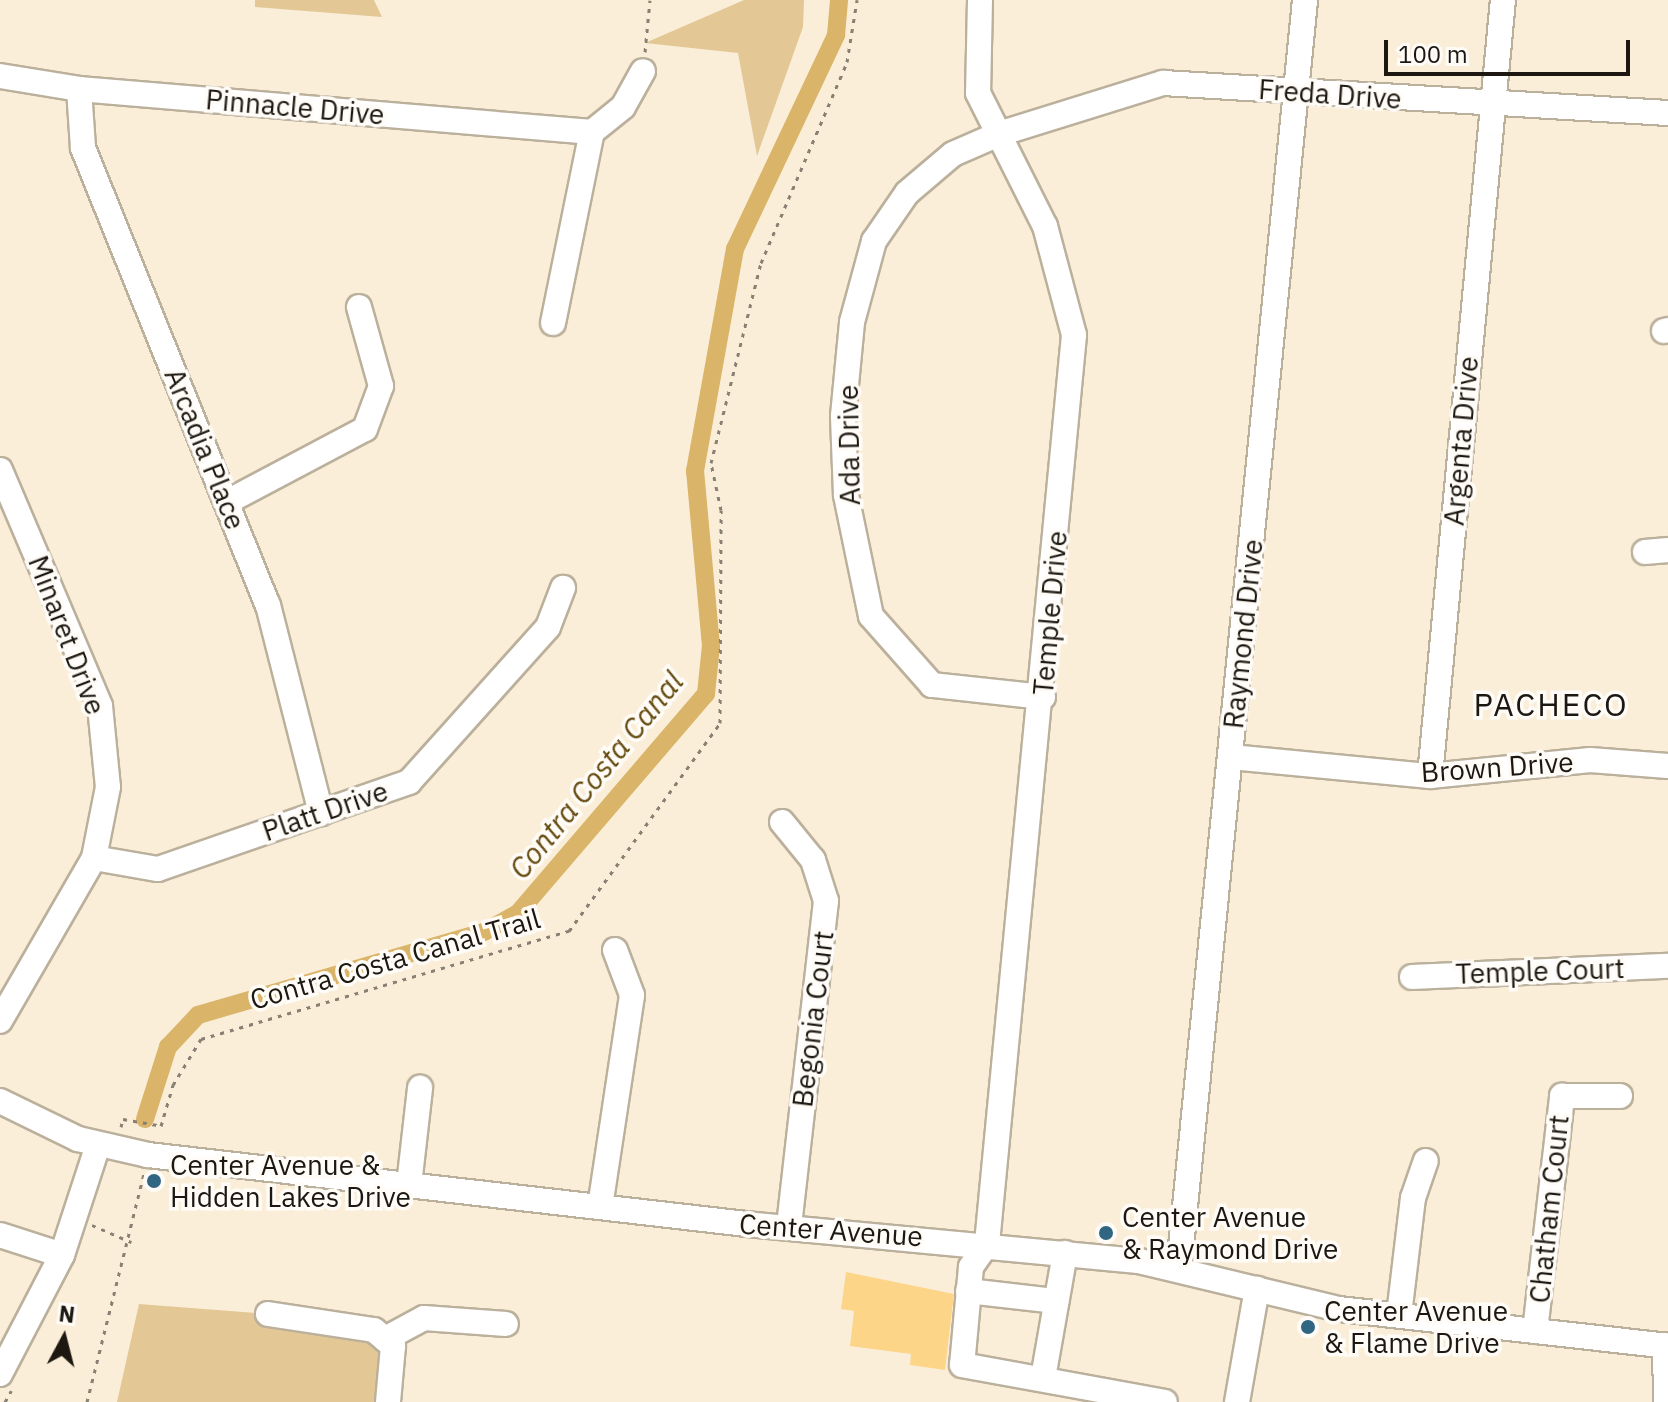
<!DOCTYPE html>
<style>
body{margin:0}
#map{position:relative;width:1668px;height:1402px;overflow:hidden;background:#faeed8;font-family:"IBM Plex Sans",sans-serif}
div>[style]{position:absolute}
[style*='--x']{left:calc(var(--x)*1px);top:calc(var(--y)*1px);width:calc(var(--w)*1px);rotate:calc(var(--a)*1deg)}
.green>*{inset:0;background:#e3c896}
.canal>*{height:18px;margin:-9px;padding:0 9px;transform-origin:9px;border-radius:9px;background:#dab468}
.building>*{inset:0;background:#fdd589}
.path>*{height:3px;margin-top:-1.5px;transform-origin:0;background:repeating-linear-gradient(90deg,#888072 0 4px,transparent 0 10px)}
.roads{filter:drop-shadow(2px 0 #bbb09c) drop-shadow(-2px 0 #bbb09c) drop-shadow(0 2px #bbb09c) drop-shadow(0 -2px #bbb09c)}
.minor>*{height:24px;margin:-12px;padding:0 12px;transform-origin:12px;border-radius:12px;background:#fff}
.dots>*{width:22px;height:22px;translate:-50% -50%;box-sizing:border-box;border:4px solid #fffcf8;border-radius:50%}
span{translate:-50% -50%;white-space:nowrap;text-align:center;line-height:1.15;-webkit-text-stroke:7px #fffcf8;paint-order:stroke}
.street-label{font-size:28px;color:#1c1811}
.poi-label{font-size:28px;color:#1c1811}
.left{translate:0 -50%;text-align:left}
.water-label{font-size:30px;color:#654b0f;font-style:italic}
.quarter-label{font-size:32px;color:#1c1811;letter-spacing:2px}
.north{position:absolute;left:24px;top:1298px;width:80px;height:80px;-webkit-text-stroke:6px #fffcf8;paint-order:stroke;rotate:7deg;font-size:22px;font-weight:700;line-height:32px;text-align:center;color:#1c1811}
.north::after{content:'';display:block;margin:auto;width:28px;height:36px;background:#1c1811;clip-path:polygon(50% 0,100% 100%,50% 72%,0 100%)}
.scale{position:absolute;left:1384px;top:40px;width:246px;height:36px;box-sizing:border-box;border:4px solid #1c1811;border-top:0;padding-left:10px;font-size:24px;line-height:28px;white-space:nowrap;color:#1c1811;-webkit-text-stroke:6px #fffcf8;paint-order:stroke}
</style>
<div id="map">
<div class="green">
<div style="clip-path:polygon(176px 0,255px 7px,255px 0,374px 0,382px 17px,255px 7px)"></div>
<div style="clip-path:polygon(744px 0,804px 0,803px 27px,757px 156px,738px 53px,645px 43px)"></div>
<div style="clip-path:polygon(139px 1304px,268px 1314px,393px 1346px,388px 1402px,117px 1402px)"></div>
</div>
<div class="canal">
<div style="--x:145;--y:1119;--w:76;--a:-72.3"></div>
<div style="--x:168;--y:1047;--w:44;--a:-46.8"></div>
<div style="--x:198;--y:1015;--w:298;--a:-16.2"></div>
<div style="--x:484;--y:932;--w:39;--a:-29"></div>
<div style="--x:518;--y:913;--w:289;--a:-49.4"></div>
<div style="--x:706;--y:694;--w:48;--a:-84.1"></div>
<div style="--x:711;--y:646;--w:176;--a:-95.2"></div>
<div style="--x:695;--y:471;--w:226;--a:-79.8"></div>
<div style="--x:735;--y:249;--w:237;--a:-64.7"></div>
<div style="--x:836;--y:35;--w:35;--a:-85"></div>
</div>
<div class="building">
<div style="clip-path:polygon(846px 1272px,954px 1294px,945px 1370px,910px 1365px,911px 1354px,850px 1346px,854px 1311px,841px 1309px)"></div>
</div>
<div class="path">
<div style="--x:645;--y:52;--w:52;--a:-84.5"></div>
<div style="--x:121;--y:1127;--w:8;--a:-76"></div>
<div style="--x:123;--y:1119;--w:39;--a:10"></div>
<div style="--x:161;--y:1126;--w:43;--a:-73.7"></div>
<div style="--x:173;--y:1085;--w:54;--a:-58.7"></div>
<div style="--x:201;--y:1039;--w:384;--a:-16.4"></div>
<div style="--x:569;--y:931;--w:257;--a:-54"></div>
<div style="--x:720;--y:723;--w:213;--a:-89.7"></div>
<div style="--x:721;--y:510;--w:48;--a:-102"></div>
<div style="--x:711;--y:463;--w:206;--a:-76"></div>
<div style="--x:761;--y:263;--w:219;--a:-66.8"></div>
<div style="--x:847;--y:62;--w:63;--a:-80.8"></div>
<div style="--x:92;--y:1225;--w:43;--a:23.6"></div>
<div style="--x:5;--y:1402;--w:13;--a:-61"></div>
<div style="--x:87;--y:1402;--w:236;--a:-76"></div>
</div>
<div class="roads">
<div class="minor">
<div style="--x:980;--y:0;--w:93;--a:91.2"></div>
<div style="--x:978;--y:93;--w:149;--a:63.3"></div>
<div style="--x:1045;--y:226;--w:113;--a:75.1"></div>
<div style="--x:1074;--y:335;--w:913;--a:95.47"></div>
<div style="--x:987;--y:1244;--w:28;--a:125"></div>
<div style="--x:971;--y:1267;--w:98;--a:95.2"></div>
<div style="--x:962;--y:1365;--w:206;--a:10.3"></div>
<div style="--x:0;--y:76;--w:80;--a:9.3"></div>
<div style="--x:79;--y:89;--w:515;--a:4.79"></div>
<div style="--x:79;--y:89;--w:59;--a:86.1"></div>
<div style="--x:83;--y:148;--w:493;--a:68"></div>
<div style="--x:268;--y:605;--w:215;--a:75.7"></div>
<div style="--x:592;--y:132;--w:40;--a:-39"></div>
<div style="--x:623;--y:107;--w:41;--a:-60.9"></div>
<div style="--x:553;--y:323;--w:195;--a:-78.5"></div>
<div style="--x:1664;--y:331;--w:4;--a:-14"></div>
<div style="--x:0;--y:470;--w:256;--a:67"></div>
<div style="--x:100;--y:706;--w:81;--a:84.4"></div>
<div style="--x:108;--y:787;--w:72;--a:101.2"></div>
<div style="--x:94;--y:858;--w:188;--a:120"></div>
<div style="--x:227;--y:502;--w:156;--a:-27.9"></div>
<div style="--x:365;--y:429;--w:46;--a:-69.6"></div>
<div style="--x:381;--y:386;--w:82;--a:-105.6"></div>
<div style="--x:1645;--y:552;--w:23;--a:-5"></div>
<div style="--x:1043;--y:697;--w:112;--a:-173.8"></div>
<div style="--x:932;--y:685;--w:92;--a:-131.5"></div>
<div style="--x:871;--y:616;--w:124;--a:-101.7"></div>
<div style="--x:846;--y:495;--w:79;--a:-92.2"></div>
<div style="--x:843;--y:416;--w:94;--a:-84.5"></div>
<div style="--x:852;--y:322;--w:84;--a:-74.8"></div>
<div style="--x:874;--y:241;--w:58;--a:-55.5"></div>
<div style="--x:907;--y:193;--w:60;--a:-40.3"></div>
<div style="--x:953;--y:154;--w:50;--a:-23.5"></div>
<div style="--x:999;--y:134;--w:172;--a:-17.3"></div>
<div style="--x:1163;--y:83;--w:506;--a:3.4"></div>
<div style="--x:1231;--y:757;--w:200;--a:5.5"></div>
<div style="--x:1430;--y:776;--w:161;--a:-5.7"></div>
<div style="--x:1590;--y:760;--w:78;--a:4.4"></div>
<div style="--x:1430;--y:776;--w:779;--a:-84.63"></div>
<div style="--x:782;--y:822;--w:49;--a:50.8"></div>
<div style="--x:813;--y:860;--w:43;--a:72.4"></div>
<div style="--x:826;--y:901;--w:329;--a:96.5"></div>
<div style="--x:94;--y:858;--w:65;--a:9.8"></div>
<div style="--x:158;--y:869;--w:266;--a:-19.1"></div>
<div style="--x:409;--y:782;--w:208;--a:-48.1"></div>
<div style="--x:548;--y:627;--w:42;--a:-69"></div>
<div style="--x:1412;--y:977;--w:256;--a:-2.5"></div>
<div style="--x:0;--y:1101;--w:87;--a:26"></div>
<div style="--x:78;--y:1139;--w:72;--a:12.9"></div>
<div style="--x:148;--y:1155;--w:602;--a:6.58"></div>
<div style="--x:746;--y:1224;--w:395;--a:5.4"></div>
<div style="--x:1139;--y:1261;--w:206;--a:13.5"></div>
<div style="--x:1339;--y:1309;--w:331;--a:6.4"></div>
<div style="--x:409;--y:1185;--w:98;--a:-83.5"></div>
<div style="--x:600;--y:1207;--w:214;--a:-81.4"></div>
<div style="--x:632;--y:995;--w:48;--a:-110.7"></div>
<div style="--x:0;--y:1235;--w:65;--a:17.9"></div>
<div style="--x:1179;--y:1267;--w:1273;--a:-84.32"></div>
<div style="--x:968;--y:1291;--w:89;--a:6.5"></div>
<div style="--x:268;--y:1314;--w:107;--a:8.6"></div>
<div style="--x:374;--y:1330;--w:25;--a:40"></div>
<div style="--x:393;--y:1346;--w:56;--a:95.1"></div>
<div style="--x:1399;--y:1315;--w:118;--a:-83.2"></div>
<div style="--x:1413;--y:1198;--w:39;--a:-71"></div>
<div style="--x:1535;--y:1331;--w:237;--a:-83.4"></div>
<div style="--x:1562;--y:1096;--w:58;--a:0"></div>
<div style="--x:385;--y:1339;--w:44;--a:-28.3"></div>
<div style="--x:424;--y:1318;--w:82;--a:4.2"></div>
<div style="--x:1665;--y:1345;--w:57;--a:89"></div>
<div style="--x:0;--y:1374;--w:134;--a:-62.5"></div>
<div style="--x:62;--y:1255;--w:116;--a:-71.9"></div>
<div style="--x:1043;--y:1378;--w:127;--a:-80"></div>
<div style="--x:1237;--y:1402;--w:115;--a:-80"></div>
</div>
</div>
<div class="dots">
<div style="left:154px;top:1181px;background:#306682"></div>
<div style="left:1106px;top:1233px;background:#306682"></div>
<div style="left:1308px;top:1327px;background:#306682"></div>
</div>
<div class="street-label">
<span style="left:1330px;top:94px;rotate:4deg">Freda Drive</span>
<span style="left:295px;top:107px;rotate:5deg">Pinnacle Drive</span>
<span style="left:1461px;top:441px;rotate:-85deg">Argenta Drive</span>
<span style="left:849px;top:445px;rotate:-91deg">Ada Drive</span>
<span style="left:205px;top:449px;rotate:68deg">Arcadia Place</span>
<span style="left:1050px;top:613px;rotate:-85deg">Temple Drive</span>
<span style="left:1243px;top:634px;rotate:-84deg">Raymond Drive</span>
<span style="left:67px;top:635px;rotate:69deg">Minaret Drive</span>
<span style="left:1497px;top:767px;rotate:-4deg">Brown Drive</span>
<span style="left:325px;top:811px;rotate:-19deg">Platt Drive</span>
<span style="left:395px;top:959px;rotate:-16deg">Contra Costa Canal Trail</span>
<span style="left:1540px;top:971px;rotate:-2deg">Temple Court</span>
<span style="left:813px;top:1019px;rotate:-83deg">Begonia Court</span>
<span style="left:1549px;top:1209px;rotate:-84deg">Chatham Court</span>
<span style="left:831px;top:1230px;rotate:4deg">Center Avenue</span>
</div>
<div class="poi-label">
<span class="left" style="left:170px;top:1181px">Center Avenue &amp;<br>Hidden Lakes Drive</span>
<span class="left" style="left:1122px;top:1233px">Center Avenue<br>&amp; Raymond Drive</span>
<span class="left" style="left:1324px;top:1327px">Center Avenue<br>&amp; Flame Drive</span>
</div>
<div class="water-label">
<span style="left:596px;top:775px;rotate:-51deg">Contra Costa Canal</span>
</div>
<div class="quarter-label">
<span style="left:1551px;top:704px">PACHECO</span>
</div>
<div class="north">N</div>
<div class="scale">100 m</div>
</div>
